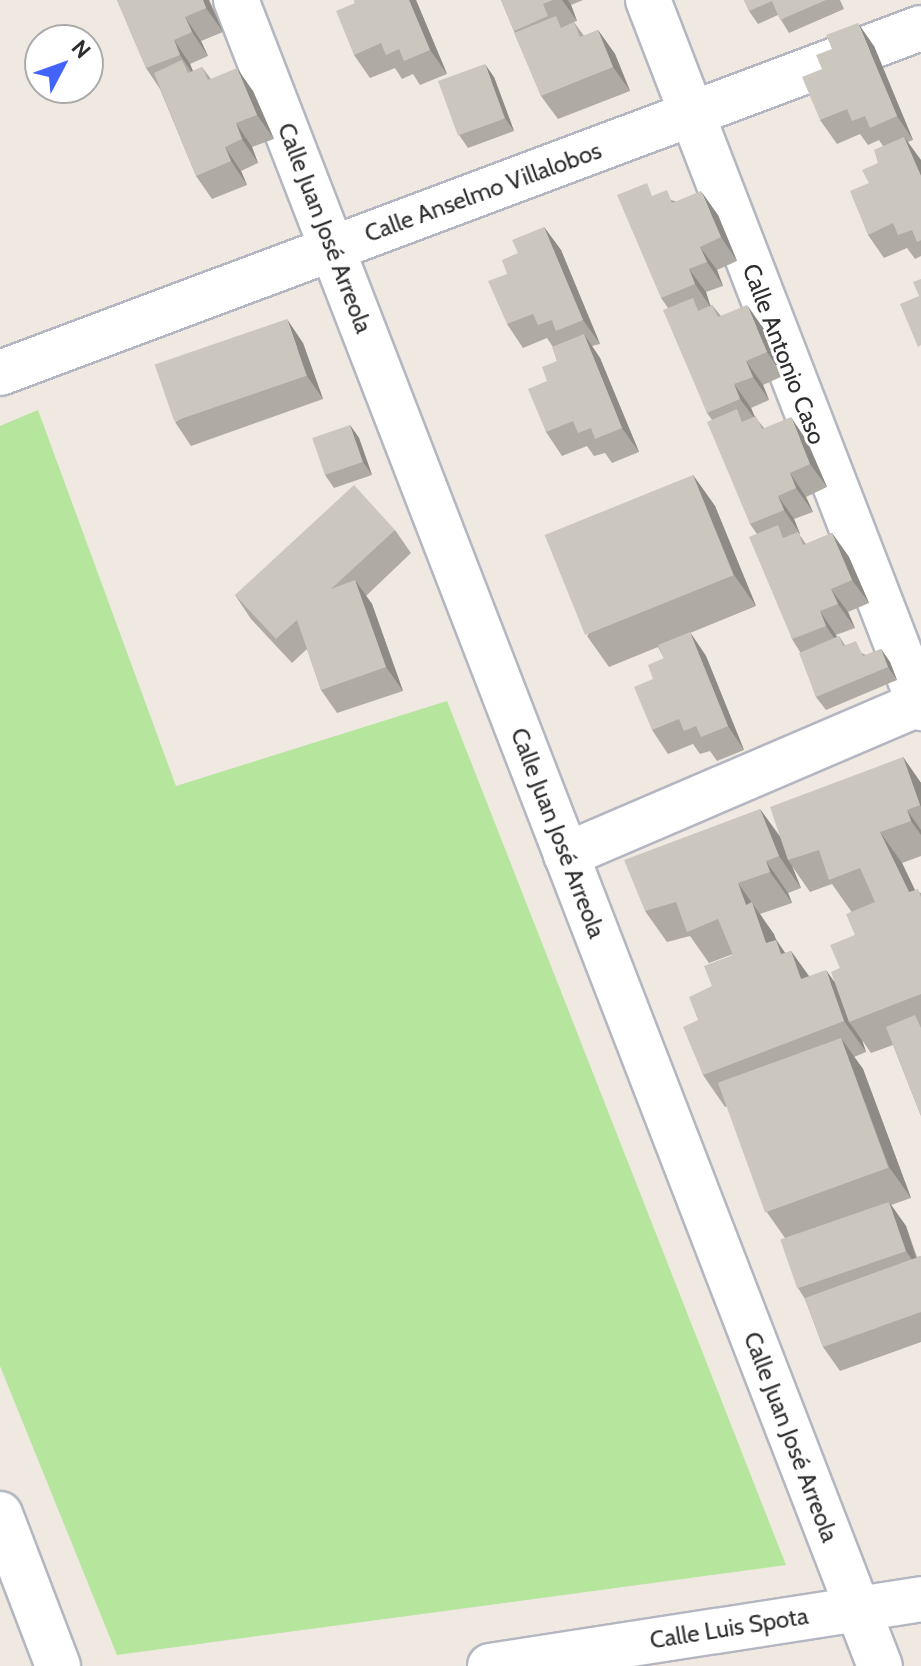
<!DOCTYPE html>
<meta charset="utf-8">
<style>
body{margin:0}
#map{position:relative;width:921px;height:1666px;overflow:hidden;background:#efe9e1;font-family:Cabin,sans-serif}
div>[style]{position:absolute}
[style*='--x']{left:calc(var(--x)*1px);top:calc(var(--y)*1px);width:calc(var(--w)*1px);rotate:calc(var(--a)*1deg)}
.green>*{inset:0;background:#b6e59e}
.roads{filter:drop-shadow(2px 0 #b4b7c1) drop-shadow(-2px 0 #b4b7c1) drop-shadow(0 2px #b4b7c1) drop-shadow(0 -2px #b4b7c1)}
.minor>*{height:44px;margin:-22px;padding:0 22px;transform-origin:22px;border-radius:22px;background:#fff}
.wall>*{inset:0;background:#afaba4}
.shaded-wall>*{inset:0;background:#8e8b86}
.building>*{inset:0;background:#cbc7bf;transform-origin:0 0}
span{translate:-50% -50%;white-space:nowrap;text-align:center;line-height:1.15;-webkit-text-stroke:6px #fff;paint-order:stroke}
.street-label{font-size:24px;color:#2e2e2e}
.north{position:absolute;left:24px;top:24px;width:80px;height:80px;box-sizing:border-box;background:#fff;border:2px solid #ababab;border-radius:50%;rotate:49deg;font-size:22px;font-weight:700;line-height:32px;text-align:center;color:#2e2e2e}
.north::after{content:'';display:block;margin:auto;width:28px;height:36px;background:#4264fb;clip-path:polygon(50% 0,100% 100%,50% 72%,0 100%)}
</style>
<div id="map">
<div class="green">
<div style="clip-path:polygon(38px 410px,176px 786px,447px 701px,786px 1565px,117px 1655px,0 1366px,0 426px)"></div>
</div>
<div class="roads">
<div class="minor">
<div style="--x:236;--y:0;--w:1786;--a:68.87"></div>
<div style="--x:648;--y:0;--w:759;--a:68.91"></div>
<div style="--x:0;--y:373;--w:983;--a:-20.54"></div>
<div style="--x:566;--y:855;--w:384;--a:-23.2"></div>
<div style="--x:0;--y:1514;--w:163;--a:69.1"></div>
<div style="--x:490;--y:1666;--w:436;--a:-8.8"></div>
</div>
</div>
<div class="wall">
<div style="clip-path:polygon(117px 0,209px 0,223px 32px,201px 41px,208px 56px,190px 64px,193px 71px,202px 67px,211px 79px,253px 91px,274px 139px,252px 147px,258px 163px,241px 171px,247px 185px,212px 199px,196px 176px,160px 89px,146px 68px)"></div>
<div style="clip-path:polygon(354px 0,416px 0,447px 74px,420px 85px,413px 74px,402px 79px,395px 68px,370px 78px,354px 55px,355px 3px)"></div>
<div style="clip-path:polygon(501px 0,583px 0,571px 5px,577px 21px,574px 22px,584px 36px,598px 30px,615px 54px,630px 91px,558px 119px,541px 96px)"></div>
<div style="clip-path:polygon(744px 0,840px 0,844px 9px,789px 33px,778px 15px,758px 24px,749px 11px)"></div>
<div style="clip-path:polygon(874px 46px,913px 140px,908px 142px,921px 161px,921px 256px,915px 259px,907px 248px,884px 258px,868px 235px,869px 183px,878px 163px,883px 146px,879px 140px,868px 145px,860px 134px,837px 144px,820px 120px)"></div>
<div style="clip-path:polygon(494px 77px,514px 131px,468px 148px,459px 135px)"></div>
<div style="clip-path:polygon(656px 195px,718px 215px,737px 261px,717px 270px,723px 286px,706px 292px,710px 305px,712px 305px,721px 316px,764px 329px,783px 376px,763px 385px,769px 400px,751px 408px,755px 417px,764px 428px,807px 441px,827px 487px,806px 497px,813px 512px,794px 519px,800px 534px,799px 534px,806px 544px,832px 533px,849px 557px,869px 603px,848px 612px,855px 628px,836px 635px,837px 637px,839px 636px,845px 645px,866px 655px,881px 649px,890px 662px,897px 680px,826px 710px,816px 697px,800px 652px,792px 639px,757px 534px,750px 524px,712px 420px,707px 413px,668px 308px,661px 298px)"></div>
<div style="clip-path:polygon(544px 227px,561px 250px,600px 344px,592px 346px,600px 358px,639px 452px,612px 463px,605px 453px,594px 456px,587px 446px,562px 456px,546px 432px,547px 381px,557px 361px,553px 347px,547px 338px,523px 348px,507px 324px,518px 253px)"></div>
<div style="clip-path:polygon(303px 343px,323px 399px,191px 446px,175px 422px)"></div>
<div style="clip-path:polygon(350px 425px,359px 438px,372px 475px,334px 488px,325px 475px)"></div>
<div style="clip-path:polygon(693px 475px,715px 506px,756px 606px,690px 633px,706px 656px,744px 750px,717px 761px,710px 751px,700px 754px,693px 744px,668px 754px,652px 730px,653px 679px,664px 658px,658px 647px,609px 667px,587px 636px)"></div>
<div style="clip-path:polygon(395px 530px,411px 553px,366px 596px,372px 604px,403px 691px,337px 713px,321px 690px,307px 649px,292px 663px,251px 619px,235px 595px)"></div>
<div style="clip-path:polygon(evenodd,903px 757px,921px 783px,921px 856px,902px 863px,915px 890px,921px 893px,921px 1116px,893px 1045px,871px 1053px,862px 1040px,866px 1052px,854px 1057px,863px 1069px,911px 1198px,891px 1205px,906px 1226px,917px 1257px,921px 1256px,921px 1342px,840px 1371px,823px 1347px,805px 1299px,798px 1288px,785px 1238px,766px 1211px,727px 1106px,725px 1107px,703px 1075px,698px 1020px,712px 986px,733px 954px,709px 963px,690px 936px,667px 942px,645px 911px,760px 809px,780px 836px,903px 757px,792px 866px,810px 892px,832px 884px,851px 911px,855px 935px,834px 981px,809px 976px,791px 951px,785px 953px,760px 914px,792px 903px,788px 893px,801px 888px,792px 866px)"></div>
</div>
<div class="shaded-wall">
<div style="clip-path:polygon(203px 0,209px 0,223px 32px,206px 8px)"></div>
<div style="clip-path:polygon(409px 0,416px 0,447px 74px,430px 50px)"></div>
<div style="clip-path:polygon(562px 0,568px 0,571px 5px,577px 21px)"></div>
<div style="clip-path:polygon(185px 17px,201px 41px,208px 56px,192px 32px)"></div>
<div style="clip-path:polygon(858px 23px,874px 46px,913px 140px,897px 116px)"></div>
<div style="clip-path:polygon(598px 30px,615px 54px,630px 91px,613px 67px)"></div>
<div style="clip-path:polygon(174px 40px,190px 64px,196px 79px,180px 55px)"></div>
<div style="clip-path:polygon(485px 64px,494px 77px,514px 131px,505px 118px)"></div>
<div style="clip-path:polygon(237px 68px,253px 91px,274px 139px,257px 115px)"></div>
<div style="clip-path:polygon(236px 123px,252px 147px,258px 163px,242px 139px)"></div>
<div style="clip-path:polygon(904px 137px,921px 160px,921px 176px)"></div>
<div style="clip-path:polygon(225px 147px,241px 171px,247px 185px,231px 161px)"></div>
<div style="clip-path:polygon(701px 191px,718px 215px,737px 261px,721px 237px)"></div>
<div style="clip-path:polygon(544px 227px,561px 250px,600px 344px,583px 320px)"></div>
<div style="clip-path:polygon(700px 247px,717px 270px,723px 286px,707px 262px)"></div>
<div style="clip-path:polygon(689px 269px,706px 292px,711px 308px,695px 284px)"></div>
<div style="clip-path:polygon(747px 305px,764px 329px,783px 376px,767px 352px)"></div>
<div style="clip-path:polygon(287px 319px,303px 343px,323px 399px,307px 376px)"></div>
<div style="clip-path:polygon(584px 334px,600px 358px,639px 452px,622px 428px)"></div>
<div style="clip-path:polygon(746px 361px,763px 385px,769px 400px,753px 377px)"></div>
<div style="clip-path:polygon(734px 384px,751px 408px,757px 422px,740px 399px)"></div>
<div style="clip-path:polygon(791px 417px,807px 441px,827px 487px,810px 464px)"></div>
<div style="clip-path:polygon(350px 425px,359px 438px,372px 475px,363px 462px)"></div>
<div style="clip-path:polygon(790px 473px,806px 497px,813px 512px,796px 488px)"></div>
<div style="clip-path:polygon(693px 475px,715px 506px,756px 606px,734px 575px)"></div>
<div style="clip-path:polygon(778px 496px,794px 519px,800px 534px,784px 510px)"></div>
<div style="clip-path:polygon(832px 533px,849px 557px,869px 603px,852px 580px)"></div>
<div style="clip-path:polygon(355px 580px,372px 604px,403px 691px,386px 667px)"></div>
<div style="clip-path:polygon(831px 589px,848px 612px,855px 628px,838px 604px)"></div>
<div style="clip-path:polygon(820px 611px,836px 635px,842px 650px,826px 626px)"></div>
<div style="clip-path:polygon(690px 632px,706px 656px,744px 750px,728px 726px)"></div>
<div style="clip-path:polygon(881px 649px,890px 662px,897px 680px,888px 667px)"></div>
<div style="clip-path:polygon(903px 757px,921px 783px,921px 807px,920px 805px)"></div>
<div style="clip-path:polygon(760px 809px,782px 840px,788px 860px,792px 866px,801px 888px,779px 856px)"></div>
<div style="clip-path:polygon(907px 810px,921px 830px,921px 835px,911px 821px)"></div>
<div style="clip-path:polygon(880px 832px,902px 863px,921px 903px,909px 892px)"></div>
<div style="clip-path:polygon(766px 861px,788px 893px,792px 903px,770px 872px)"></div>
<div style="clip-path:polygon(738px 883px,774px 934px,788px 974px,766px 943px,746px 905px)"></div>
<div style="clip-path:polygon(776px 940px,798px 971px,781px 954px)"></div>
<div style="clip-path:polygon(791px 951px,813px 982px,801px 979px)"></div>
<div style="clip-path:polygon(826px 970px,848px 1001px,849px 1022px,862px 1040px,866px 1052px,844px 1021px)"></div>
<div style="clip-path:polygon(841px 1038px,863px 1069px,911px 1198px,889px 1167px)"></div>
<div style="clip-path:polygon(889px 1202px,906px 1226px,921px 1273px,906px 1251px)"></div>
</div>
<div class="building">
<div style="clip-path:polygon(117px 0,203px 0,206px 8px,185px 17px,192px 32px,174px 40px,180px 55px,146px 68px)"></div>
<div style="clip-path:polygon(354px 0,409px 0,430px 50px,404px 61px,399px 49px,386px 55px,381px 43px,354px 55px,336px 11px,355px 3px)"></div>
<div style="clip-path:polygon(501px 0,553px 0,543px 4px,548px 16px,514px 31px)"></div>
<div style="clip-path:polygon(744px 0,826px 0,780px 20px,772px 1px,749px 11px)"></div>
<div style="clip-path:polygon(556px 16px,561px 28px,574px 22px,580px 37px,598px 30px,613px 67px,541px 96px,514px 33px)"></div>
<div style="clip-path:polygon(858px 23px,897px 116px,870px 128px,865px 116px,852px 121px,847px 109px,820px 120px,802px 77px,822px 69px,816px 55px,832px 49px,826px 35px)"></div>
<div style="clip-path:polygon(182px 60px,188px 73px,202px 67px,208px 80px,237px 68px,257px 115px,236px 123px,242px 139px,225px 147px,231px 161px,196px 176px,154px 73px)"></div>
<div style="left:485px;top:64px;width:58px;height:50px;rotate:70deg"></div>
<div style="clip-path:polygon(904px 137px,921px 176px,921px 240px,917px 242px,912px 230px,898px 235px,893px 223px,868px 235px,850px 191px,869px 183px,862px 170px,878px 163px,874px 150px)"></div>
<div style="clip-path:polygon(647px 183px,652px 196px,667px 190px,672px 203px,701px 191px,721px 237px,700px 247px,707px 262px,689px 269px,695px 284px,661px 298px,617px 195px)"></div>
<div style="clip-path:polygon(544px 227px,583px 320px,556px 331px,552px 320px,538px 325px,533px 314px,507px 324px,488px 281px,507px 274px,502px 260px,518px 253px,512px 240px)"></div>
<div style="clip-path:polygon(921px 279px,921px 345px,918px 347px,900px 304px,919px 296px,913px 282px)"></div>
<div style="clip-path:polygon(693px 298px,698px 311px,712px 305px,718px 317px,747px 305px,767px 352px,746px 361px,753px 377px,734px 384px,740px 399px,707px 413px,663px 310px)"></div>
<div style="left:287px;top:319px;width:60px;height:140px;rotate:71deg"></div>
<div style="clip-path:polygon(584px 334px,622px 428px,595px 439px,591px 428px,578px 433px,573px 421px,546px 432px,528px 389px,547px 381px,542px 367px,557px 361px,552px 347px)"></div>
<div style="clip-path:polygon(737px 409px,742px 422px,756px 416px,762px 429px,791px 417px,810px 464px,790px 473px,796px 488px,778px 496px,784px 510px,750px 524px,707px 422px)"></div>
<div style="left:350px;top:425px;width:39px;height:40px;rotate:71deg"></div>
<div style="left:693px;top:475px;width:108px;height:160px;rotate:68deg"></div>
<div style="clip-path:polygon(354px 485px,395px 530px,331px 589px,355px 580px,386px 667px,321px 690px,297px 620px,276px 639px,235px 595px)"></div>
<div style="clip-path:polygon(778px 525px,783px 538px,798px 532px,803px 545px,832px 533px,852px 580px,831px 589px,838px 604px,820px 611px,826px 626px,792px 639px,749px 537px)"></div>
<div style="clip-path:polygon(690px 632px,728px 726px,701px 737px,696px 726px,684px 731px,679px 719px,652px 730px,634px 687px,653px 679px,648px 665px,664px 658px,658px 645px)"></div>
<div style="clip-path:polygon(839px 636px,843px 646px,856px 641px,863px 656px,881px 649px,888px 667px,816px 697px,799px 653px)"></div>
<div style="clip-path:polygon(903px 757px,920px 805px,907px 810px,911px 821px,880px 832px,909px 892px,918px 889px,921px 897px,921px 994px,849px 1022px,831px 972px,840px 968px,830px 945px,855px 935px,846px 914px,875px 902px,860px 868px,829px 880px,819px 850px,788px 860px,770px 807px)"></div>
<div style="clip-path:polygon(760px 809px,779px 856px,766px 861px,770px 872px,738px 883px,746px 905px,752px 902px,766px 943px,776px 940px,781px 954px,791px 951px,801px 979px,826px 970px,844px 1021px,703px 1075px,683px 1027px,698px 1020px,689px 997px,712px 986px,704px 966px,733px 955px,718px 919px,687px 932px,676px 902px,645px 911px,624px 860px)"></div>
<div style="clip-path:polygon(915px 1015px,921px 1028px,921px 1116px,886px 1027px)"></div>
<div style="left:841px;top:1038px;width:138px;height:131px;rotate:70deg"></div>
<div style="left:889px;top:1202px;width:52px;height:115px;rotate:71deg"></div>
<div style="clip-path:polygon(921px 1256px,921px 1312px,823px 1347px,805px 1298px)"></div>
</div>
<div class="street-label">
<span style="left:483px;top:192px;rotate:-20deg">Calle Anselmo Villalobos</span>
<span style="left:325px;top:228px;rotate:69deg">Calle Juan José Arreola</span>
<span style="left:784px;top:354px;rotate:69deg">Calle Antonio Caso</span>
<span style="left:558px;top:833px;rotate:69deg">Calle Juan José Arreola</span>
<span style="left:791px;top:1437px;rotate:69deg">Calle Juan José Arreola</span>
<span style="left:729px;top:1628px;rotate:-9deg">Calle Luis Spota</span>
</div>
<div class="north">N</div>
</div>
